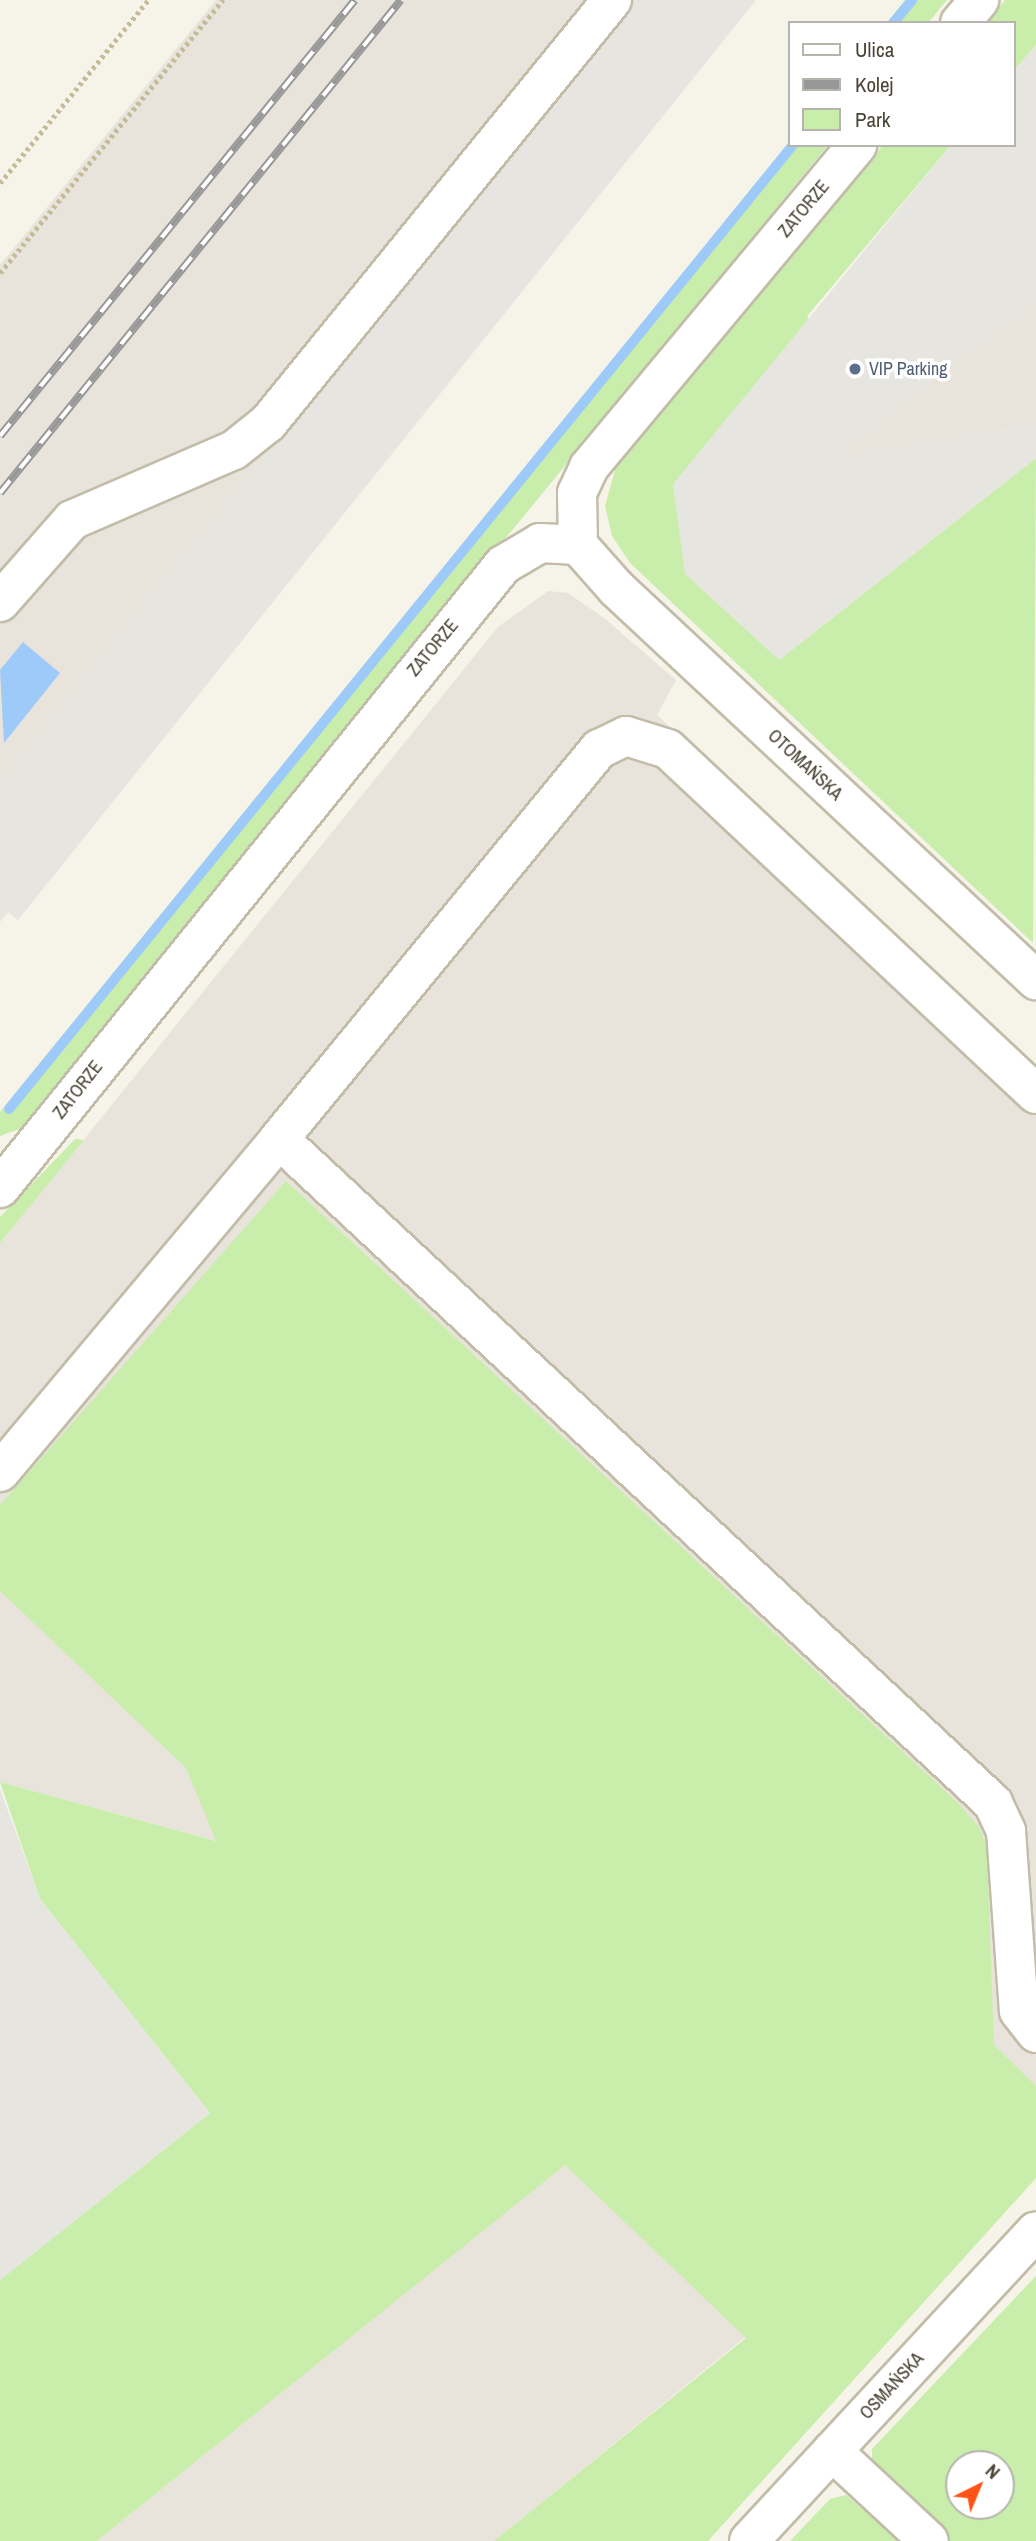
<!DOCTYPE html>
<meta charset="utf-8">
<style>
body{margin:0}
#map{position:relative;width:1036px;height:2541px;overflow:hidden;background:#f6f3e8;font-family:"Archivo Narrow",sans-serif}
div>[style]{position:absolute}
[style*='--x']{left:calc(var(--x)*1px);top:calc(var(--y)*1px);width:calc(var(--w)*1px);rotate:calc(var(--a)*1deg)}
.industrial>*{inset:0;background:#e8e4dc}
.green>*{inset:0;background:#c9eeac}
.parking>*{inset:0;background:#e6e5e0}
.water>*{inset:0;background:#9ecaf9}
.stream>*{height:10px;margin:-5px;padding:0 5px;transform-origin:5px;border-radius:5px;background:#9ecaf9}
.path>*{height:4.5px;margin-top:-2.25px;transform-origin:0;background:repeating-linear-gradient(90deg,#c6bb98 0 3.5px,transparent 0 7px)}
.roads{filter:drop-shadow(2px 0 #c2bca9) drop-shadow(-2px 0 #c2bca9) drop-shadow(0 2px #c2bca9) drop-shadow(0 -2px #c2bca9)}
.minor>*{height:38px;margin:-19px;padding:0 19px;transform-origin:19px;border-radius:19px;background:#fff}
.rail>*{height:8px;margin-top:-4px;transform-origin:0;background:repeating-linear-gradient(90deg,#fff 0 16px,#989898 0 32px);box-sizing:border-box;border-block:2px solid #989898}
.dots>*{width:19px;height:19px;translate:-50% -50%;box-sizing:border-box;border:4px solid #fff;border-radius:50%}
span{translate:-50% -50%;white-space:nowrap;text-align:center;line-height:1.15;-webkit-text-stroke:7px #fff;paint-order:stroke}
.street-label{font-size:18px;color:#4a4435}
.service-label{font-size:18px;color:#4e5e75}
.left{translate:0 -50%;text-align:left}
.legend{position:absolute;left:788px;top:21px;width:228px;height:126px;box-sizing:border-box;background:#fff;border:2px solid #b7b4ae;margin:0;padding:9px 12px;list-style:none;font-size:21px;color:#4a4435}
.legend li{display:flex;align-items:center;gap:14px;height:35px}
.legend b{width:35px;border:2px solid #b7b4ae}
.north{position:absolute;left:945px;top:2450px;width:70px;height:70px;box-sizing:border-box;background:#fff;border:2px solid #b7b4ae;border-radius:50%;rotate:43deg;font-size:19px;font-weight:700;line-height:28px;text-align:center;color:#4a4435}
.north::after{content:'';display:block;margin:auto;width:24px;height:32px;background:#ff5215;clip-path:polygon(50% 0,100% 100%,50% 72%,0 100%)}
</style>
<div id="map">
<div class="industrial">
<div style="clip-path:polygon(216px 0,636px 0,0 782px,0 265px)"></div>
<div style="clip-path:polygon(1036px 300px,1036px 424px,830px 459px)"></div>
<div style="clip-path:polygon(548px 591px,568px 593px,604px 618px,676px 680px,657px 715px,1036px 1069px,1036px 2101px,494px 2541px,97px 2541px,565px 2164px,217px 1841px,0 1782px,0 1243px,498px 627px)"></div>
</div>
<div class="green">
<div style="clip-path:polygon(905px 0,947px 0,928px 23px,887px 23px)"></div>
<div style="clip-path:polygon(1005px 0,1036px 0,1036px 45px,1013px 72px,1013px 23px,986px 23px)"></div>
<div style="clip-path:polygon(789px 143px,828px 145px,22px 1128px,0 1136px,0 1112px)"></div>
<div style="clip-path:polygon(883px 145px,951px 145px,808px 315px,779px 660px,1036px 458px,1033px 943px,630px 563px,612px 536px,605px 506px,617px 463px)"></div>
<div style="clip-path:polygon(75px 1139px,84px 1140px,0 1243px,0 1217px)"></div>
<div style="clip-path:polygon(286px 1181px,957px 1802px,979px 1827px,987px 1848px,994px 2045px,1036px 2086px,1036px 2178px,708px 2541px,494px 2541px,746px 2338px,565px 2165px,97px 2541px,0 2541px,0 2280px,210px 2113px,40px 1899px,0 1782px,216px 1841px,186px 1768px,0 1591px,0 1505px)"></div>
<div style="clip-path:polygon(evenodd,1036px 2276px,1036px 2541px,947px 2541px,889px 2485px,872px 2461px,872px 2449px,1036px 2276px,959px 2464px,1001px 2464px,1001px 2506px,959px 2506px,959px 2464px)"></div>
<div style="clip-path:polygon(846px 2495px,899px 2541px,790px 2541px,830px 2499px)"></div>
</div>
<div class="parking">
<div style="clip-path:polygon(636px 0,756px 0,18px 920px,8px 912px,0 922px,0 782px)"></div>
<div style="clip-path:polygon(1036px 45px,1036px 300px,832px 458px,1036px 424px,1036px 458px,779px 660px,685px 574px,673px 484px,951px 145px,1013px 145px,1013px 72px)"></div>
<div style="clip-path:polygon(0 1789px,40px 1899px,210px 2113px,0 2280px)"></div>
</div>
<div class="water">
<div style="clip-path:polygon(23px 642px,60px 673px,4px 743px,0 670px)"></div>
</div>
<div class="stream">
<div style="--x:893;--y:23;--w:30;--a:-50"></div>
<div style="--x:9;--y:1109;--w:1243;--a:-50.88"></div>
</div>
<div class="path">
<div style="--x:0;--y:183;--w:235;--a:-51"></div>
<div style="--x:0;--y:273;--w:353;--a:-50.8"></div>
</div>
<div class="roads">
<div class="minor">
<div style="--x:960;--y:23;--w:30;--a:-50"></div>
<div style="--x:578;--y:545;--w:57;--a:48.5"></div>
<div style="--x:616;--y:588;--w:575;--a:43.03"></div>
<div style="--x:578;--y:545;--w:52;--a:-91.1"></div>
<div style="--x:577;--y:493;--w:29;--a:-65"></div>
<div style="--x:589;--y:467;--w:419;--a:-50.2"></div>
<div style="--x:0;--y:602;--w:109;--a:-48.7"></div>
<div style="--x:72;--y:520;--w:176;--a:-23.4"></div>
<div style="--x:234;--y:450;--w:43;--a:-38.5"></div>
<div style="--x:268;--y:423;--w:545;--a:-50.88"></div>
<div style="--x:1036;--y:1094;--w:504;--a:-136.85"></div>
<div style="--x:668;--y:749;--w:44;--a:-162.8"></div>
<div style="--x:626;--y:736;--w:30;--a:154"></div>
<div style="--x:599;--y:749;--w:504;--a:129.37"></div>
<div style="--x:279;--y:1139;--w:975;--a:42.92"></div>
<div style="--x:993;--y:1803;--w:31;--a:65"></div>
<div style="--x:1006;--y:1831;--w:180;--a:85.9"></div>
<div style="--x:1019;--y:2011;--w:28;--a:52"></div>
<div style="--x:0;--y:1188;--w:801;--a:-51.08"></div>
<div style="--x:503;--y:565;--w:43;--a:-30.7"></div>
<div style="--x:540;--y:543;--w:38;--a:3"></div>
<div style="--x:0;--y:1472;--w:434;--a:-50"></div>
<div style="--x:832;--y:2451;--w:132;--a:42.9"></div>
<div style="--x:749;--y:2541;--w:422;--a:-47.2"></div>
</div>
</div>
<div class="rail">
<div style="--x:0;--y:436;--w:562;--a:-50.85"></div>
<div style="--x:0;--y:493;--w:635;--a:-50.88"></div>
</div>
<div class="dots">
<div style="left:855px;top:369px;background:#5c6f8a"></div>
</div>
<div class="street-label">
<span style="left:804px;top:209px;rotate:-50deg">ZATORZE</span>
<span style="left:433px;top:648px;rotate:-50deg">ZATORZE</span>
<span style="left:805px;top:765px;rotate:43deg">OTOMAŃSKA</span>
<span style="left:78px;top:1090px;rotate:-52deg">ZATORZE</span>
<span style="left:892px;top:2386px;rotate:-47deg">OSMAŃSKA</span>
</div>
<div class="service-label">
<span class="left" style="left:869px;top:369px">VIP Parking</span>
</div>
<ul class="legend">
<li><b style="height:9px;background:#fff"></b>Ulica</li>
<li><b style="height:9px;background:#989898"></b>Kolej</li>
<li><b style="height:19px;background:#c9eeac"></b>Park</li>
</ul>
<div class="north">N</div>
</div>
